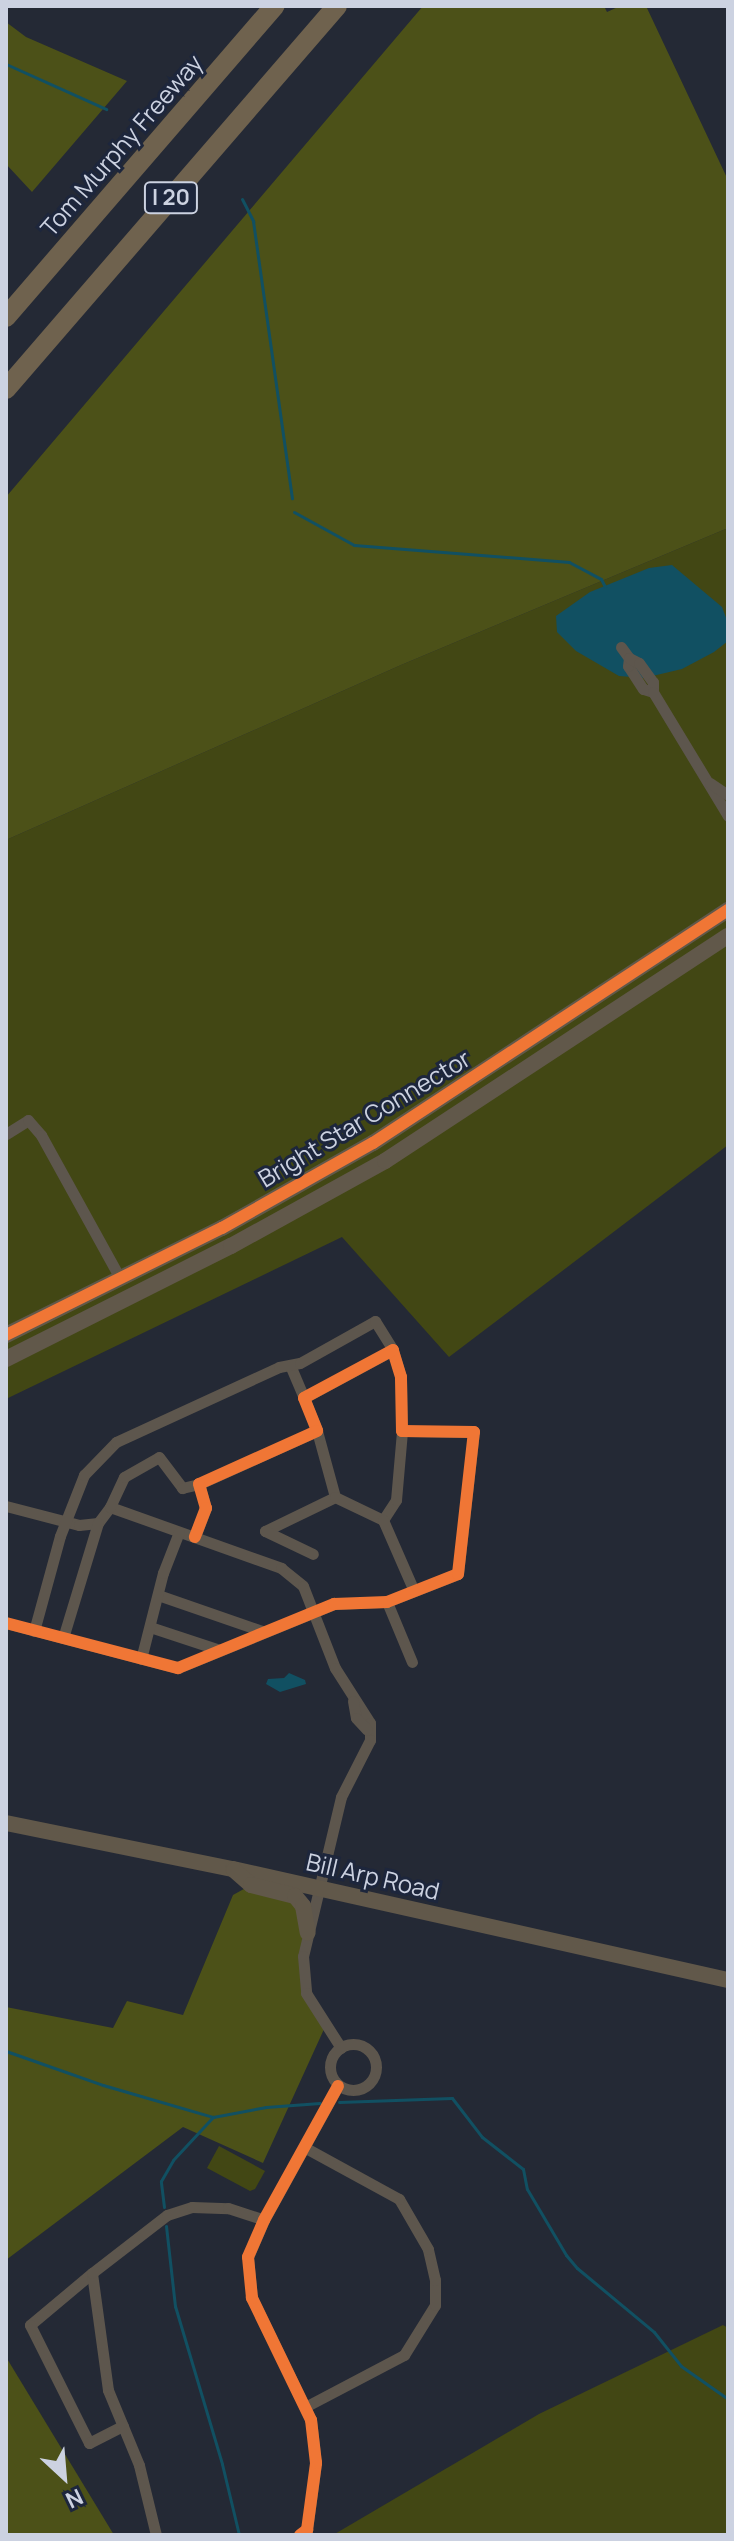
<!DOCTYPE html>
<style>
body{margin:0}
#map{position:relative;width:734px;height:2541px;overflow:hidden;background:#242935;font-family:Manrope,sans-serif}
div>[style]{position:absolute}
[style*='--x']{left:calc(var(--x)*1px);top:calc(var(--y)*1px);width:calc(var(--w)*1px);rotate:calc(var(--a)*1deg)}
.green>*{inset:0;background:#424714}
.forest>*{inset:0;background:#4c5118}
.water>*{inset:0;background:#115062}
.stream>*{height:3px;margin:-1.5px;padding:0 1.5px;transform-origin:1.5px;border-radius:1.5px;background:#115062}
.street>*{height:11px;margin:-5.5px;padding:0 5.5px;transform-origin:5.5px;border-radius:5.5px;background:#5d564d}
.street>.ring{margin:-5.5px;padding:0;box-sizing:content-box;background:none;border:11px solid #5d564d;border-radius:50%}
.secondary>*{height:16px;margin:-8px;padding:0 8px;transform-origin:8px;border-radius:8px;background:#61584a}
.highway>*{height:20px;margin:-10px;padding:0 10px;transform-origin:10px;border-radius:10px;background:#6f624e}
.cycleway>*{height:12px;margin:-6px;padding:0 6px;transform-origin:6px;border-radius:6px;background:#f07635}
span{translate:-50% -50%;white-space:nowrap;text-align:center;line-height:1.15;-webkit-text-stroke:6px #1d263c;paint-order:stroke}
.shield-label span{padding:2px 6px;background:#1d263c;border:2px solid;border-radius:6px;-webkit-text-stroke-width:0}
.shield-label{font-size:22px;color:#ccd2e1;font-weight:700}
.street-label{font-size:24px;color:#ccd2e1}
.frame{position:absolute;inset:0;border:8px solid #ccd2e1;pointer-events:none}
.north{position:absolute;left:24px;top:2437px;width:80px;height:80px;-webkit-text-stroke:6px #1d263c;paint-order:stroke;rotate:154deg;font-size:22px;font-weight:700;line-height:32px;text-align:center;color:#ccd2e1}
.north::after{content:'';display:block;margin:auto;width:28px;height:36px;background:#ccd2e1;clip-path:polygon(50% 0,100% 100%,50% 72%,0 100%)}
</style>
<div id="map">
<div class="green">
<div style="clip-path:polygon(728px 528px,728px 1145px,449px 1357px,342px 1237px,6px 1399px,6px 840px,401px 665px)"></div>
<div style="clip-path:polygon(219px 2146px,265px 2171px,255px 2189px,250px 2191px,207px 2168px)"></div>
<div style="clip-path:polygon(723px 2325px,728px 2328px,728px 2535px,333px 2535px,539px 2414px)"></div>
</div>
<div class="forest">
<div style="clip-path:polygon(423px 6px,604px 6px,607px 12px,620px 6px,646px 6px,728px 180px,728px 528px,401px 665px,6px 840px,6px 497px)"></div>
<div style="clip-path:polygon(6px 22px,26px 37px,127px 81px,32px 192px,6px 164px)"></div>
<div style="clip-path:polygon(251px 1885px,303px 1906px,306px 1993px,325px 2027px,263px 2163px,183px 2127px,6px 2260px,6px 2007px,113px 2028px,127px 2001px,183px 2015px,233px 1895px)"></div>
<div style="clip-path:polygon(6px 2357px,114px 2535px,6px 2535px)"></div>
</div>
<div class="water">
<div style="clip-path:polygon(672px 565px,722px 607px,728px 623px,728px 641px,714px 652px,682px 669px,644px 678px,619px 676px,576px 651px,557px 632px,556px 616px,590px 592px,649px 568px)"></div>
<div style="clip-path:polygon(289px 1673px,305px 1680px,306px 1684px,280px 1692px,266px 1684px,268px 1679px,284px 1678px)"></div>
</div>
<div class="stream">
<div style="--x:6;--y:64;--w:110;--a:24.2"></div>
<div style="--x:242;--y:199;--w:25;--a:63"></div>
<div style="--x:253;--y:221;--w:280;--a:82"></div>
<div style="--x:294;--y:512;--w:68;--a:28.8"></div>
<div style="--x:354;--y:545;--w:216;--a:4.5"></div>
<div style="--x:569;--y:562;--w:36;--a:28"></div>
<div style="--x:601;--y:579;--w:9;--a:63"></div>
<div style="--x:6;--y:2051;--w:103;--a:19.3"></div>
<div style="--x:103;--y:2085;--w:115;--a:16.2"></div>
<div style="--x:213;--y:2117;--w:54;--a:-10.7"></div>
<div style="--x:266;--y:2107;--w:54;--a:-4.2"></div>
<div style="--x:339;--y:2102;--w:113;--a:-2"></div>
<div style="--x:452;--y:2098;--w:49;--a:52.4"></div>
<div style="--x:482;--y:2137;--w:52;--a:38"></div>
<div style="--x:523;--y:2169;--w:20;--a:79"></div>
<div style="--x:527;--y:2189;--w:77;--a:59.4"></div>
<div style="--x:566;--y:2255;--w:17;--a:50"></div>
<div style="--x:577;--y:2268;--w:100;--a:39.7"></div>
<div style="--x:654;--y:2332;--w:43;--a:51.5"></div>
<div style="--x:681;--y:2366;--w:57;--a:35.1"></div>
<div style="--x:164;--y:2207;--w:26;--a:-97"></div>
<div style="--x:161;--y:2181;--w:24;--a:-60"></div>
<div style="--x:173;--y:2160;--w:59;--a:-47.1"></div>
<div style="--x:166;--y:2226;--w:81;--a:83.6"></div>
<div style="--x:175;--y:2306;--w:165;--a:73.4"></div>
<div style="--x:222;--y:2464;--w:73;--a:76.5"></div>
</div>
<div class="street">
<div style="--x:621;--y:647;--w:14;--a:54"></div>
<div style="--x:653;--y:692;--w:10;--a:-163"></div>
<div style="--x:643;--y:689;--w:27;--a:-123"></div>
<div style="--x:628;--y:666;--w:8;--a:-83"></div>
<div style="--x:629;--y:658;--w:11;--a:27"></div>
<div style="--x:639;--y:663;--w:24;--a:54"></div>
<div style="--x:653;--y:682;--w:10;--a:90"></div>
<div style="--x:653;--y:692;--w:145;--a:58.8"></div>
<div style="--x:710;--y:783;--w:22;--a:34"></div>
<div style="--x:6;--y:1134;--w:26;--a:-32"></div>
<div style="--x:28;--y:1120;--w:20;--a:49"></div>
<div style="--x:41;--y:1135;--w:163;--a:61.1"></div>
<div style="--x:290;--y:1365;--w:36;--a:67"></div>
<div style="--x:317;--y:1431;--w:68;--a:74.7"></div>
<div style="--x:6;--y:1506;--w:75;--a:14.6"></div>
<div style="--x:79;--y:1525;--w:19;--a:-6"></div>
<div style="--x:98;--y:1523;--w:20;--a:-53"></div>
<div style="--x:110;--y:1507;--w:182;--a:19.6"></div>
<div style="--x:281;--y:1568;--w:28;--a:39"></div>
<div style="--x:303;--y:1586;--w:88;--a:68.7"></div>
<div style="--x:335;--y:1668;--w:65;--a:57.5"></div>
<div style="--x:370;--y:1723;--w:17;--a:90"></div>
<div style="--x:370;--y:1740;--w:64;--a:117"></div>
<div style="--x:341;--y:1797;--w:163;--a:103.4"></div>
<div style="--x:303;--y:1956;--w:37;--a:85"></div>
<div style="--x:306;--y:1993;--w:65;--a:57.5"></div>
<div style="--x:110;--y:1507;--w:33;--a:-65"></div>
<div style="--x:124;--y:1477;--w:40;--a:-29.7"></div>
<div style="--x:159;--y:1457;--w:39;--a:53"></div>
<div style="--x:182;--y:1488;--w:17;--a:-13"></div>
<div style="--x:383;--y:1520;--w:24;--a:-57"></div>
<div style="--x:396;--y:1500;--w:69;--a:-85"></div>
<div style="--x:265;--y:1531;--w:78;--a:-25.9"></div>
<div style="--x:335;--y:1497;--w:53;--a:25.6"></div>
<div style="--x:383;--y:1520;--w:77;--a:66.4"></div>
<div style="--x:265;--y:1531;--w:53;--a:25.6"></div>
<div style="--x:158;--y:1595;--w:110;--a:19.1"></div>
<div style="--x:387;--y:1602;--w:65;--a:67.4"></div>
<div style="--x:6;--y:1623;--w:178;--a:14.7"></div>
<div style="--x:178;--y:1668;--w:169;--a:-22.3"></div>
<div style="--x:334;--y:1604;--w:53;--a:-2.2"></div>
<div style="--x:387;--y:1602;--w:76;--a:-21.5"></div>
<div style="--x:458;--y:1574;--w:143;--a:-83.6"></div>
<div style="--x:474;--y:1432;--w:72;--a:-179.2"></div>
<div style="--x:402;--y:1431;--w:54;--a:-91.1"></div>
<div style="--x:401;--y:1377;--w:28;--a:-107"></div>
<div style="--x:393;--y:1350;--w:101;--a:151.7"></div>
<div style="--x:304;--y:1398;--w:35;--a:68"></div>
<div style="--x:317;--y:1431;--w:129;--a:155.8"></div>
<div style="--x:199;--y:1484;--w:25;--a:74"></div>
<div style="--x:206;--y:1508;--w:31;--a:111"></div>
<div style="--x:150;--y:1627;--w:71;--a:18.2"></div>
<div style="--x:34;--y:1631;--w:98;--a:-74.7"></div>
<div style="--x:60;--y:1536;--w:66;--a:-68.5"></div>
<div style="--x:84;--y:1475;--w:46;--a:-45.9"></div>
<div style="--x:116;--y:1442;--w:179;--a:-24.7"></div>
<div style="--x:279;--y:1367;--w:21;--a:-11"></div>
<div style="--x:300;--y:1363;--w:86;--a:-29.2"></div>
<div style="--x:375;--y:1321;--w:34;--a:58"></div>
<div style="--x:63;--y:1638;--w:120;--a:-73.1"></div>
<div style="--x:141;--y:1659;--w:89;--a:-75.7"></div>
<div style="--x:163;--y:1573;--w:44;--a:-68.7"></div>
<div style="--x:353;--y:1701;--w:17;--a:80"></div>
<div style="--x:356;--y:1718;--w:16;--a:47"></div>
<div class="ring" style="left:330px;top:2044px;width:35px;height:35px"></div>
<div style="--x:92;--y:2273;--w:81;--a:140"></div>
<div style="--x:30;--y:2325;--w:132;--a:63.4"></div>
<div style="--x:89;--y:2443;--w:38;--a:-27"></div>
<div style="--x:305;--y:2407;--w:112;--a:-27.7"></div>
<div style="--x:404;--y:2355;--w:59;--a:-58.2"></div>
<div style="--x:435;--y:2305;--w:25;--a:-90"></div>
<div style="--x:435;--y:2280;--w:32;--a:-103"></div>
<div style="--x:428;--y:2249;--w:58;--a:-120.1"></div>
<div style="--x:399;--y:2199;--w:106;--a:-151.3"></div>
<div style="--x:156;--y:2535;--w:72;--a:-103.7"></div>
<div style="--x:139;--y:2465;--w:81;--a:-112.5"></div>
<div style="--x:108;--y:2390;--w:118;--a:-97.8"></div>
<div style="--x:92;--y:2273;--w:95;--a:-37.7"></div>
<div style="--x:167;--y:2215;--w:26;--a:-18"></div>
<div style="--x:192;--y:2207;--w:36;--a:2"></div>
<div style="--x:228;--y:2208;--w:38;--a:18"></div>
<div style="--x:300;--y:2535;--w:9;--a:-36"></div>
<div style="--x:307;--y:2530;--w:68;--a:-82.3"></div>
<div style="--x:316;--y:2463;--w:43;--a:-96.6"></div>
<div style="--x:311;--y:2420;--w:136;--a:-115.8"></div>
<div style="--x:252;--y:2298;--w:41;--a:-95.6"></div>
<div style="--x:248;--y:2257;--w:40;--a:-66.6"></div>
<div style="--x:264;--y:2220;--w:153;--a:-61.1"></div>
</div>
<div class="secondary">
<div style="--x:6;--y:1335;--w:241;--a:-26.4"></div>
<div style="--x:222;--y:1228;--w:173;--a:-29.4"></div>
<div style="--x:373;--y:1143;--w:425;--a:-33.3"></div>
<div style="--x:6;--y:1359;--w:252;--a:-26.7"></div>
<div style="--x:231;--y:1246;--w:176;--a:-28.9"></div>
<div style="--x:385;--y:1161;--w:410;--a:-33.3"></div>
<div style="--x:6;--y:1823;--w:232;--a:11.5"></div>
<div style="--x:233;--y:1869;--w:507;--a:12.64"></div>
<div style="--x:234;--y:1870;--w:23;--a:41"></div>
<div style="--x:251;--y:1885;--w:45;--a:14"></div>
<div style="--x:295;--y:1896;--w:13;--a:51"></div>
<div style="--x:303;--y:1906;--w:27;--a:80"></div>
</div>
<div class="highway">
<div style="--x:6;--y:317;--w:411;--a:-49.2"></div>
<div style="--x:6;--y:389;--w:506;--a:-49.17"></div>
</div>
<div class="cycleway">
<div style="--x:6;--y:1335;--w:241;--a:-26.4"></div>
<div style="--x:222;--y:1228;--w:173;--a:-29.4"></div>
<div style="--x:373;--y:1143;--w:425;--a:-33.3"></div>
<div style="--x:6;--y:1623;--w:178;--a:14.7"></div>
<div style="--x:178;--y:1668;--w:169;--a:-22.3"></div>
<div style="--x:334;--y:1604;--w:53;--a:-2.2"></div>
<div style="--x:387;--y:1602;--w:76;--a:-21.5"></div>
<div style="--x:458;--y:1574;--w:143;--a:-83.6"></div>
<div style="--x:474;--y:1432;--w:72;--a:-179.2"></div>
<div style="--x:402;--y:1431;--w:54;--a:-91.1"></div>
<div style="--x:401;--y:1377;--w:28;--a:-107"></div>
<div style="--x:393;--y:1350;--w:101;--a:151.7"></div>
<div style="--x:304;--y:1398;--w:35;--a:68"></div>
<div style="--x:317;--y:1431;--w:129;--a:155.8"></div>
<div style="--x:199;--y:1484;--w:25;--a:74"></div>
<div style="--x:206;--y:1508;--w:31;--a:111"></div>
<div style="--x:300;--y:2535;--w:9;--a:-36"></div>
<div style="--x:307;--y:2530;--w:68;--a:-82.3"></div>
<div style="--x:316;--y:2463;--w:43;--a:-96.6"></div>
<div style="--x:311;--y:2420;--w:136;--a:-115.8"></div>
<div style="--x:252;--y:2298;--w:41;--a:-95.6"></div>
<div style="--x:248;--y:2257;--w:40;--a:-66.6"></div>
<div style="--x:264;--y:2220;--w:153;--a:-61.1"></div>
</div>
<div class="shield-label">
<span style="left:171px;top:198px">I 20</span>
</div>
<div class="street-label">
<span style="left:121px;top:145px;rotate:-49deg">Tom Murphy Freeway</span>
<span style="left:364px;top:1118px;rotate:-31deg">Bright Star Connector</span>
<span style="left:373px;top:1876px;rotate:13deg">Bill Arp Road</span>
</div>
<div class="frame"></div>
<div class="north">N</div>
</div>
